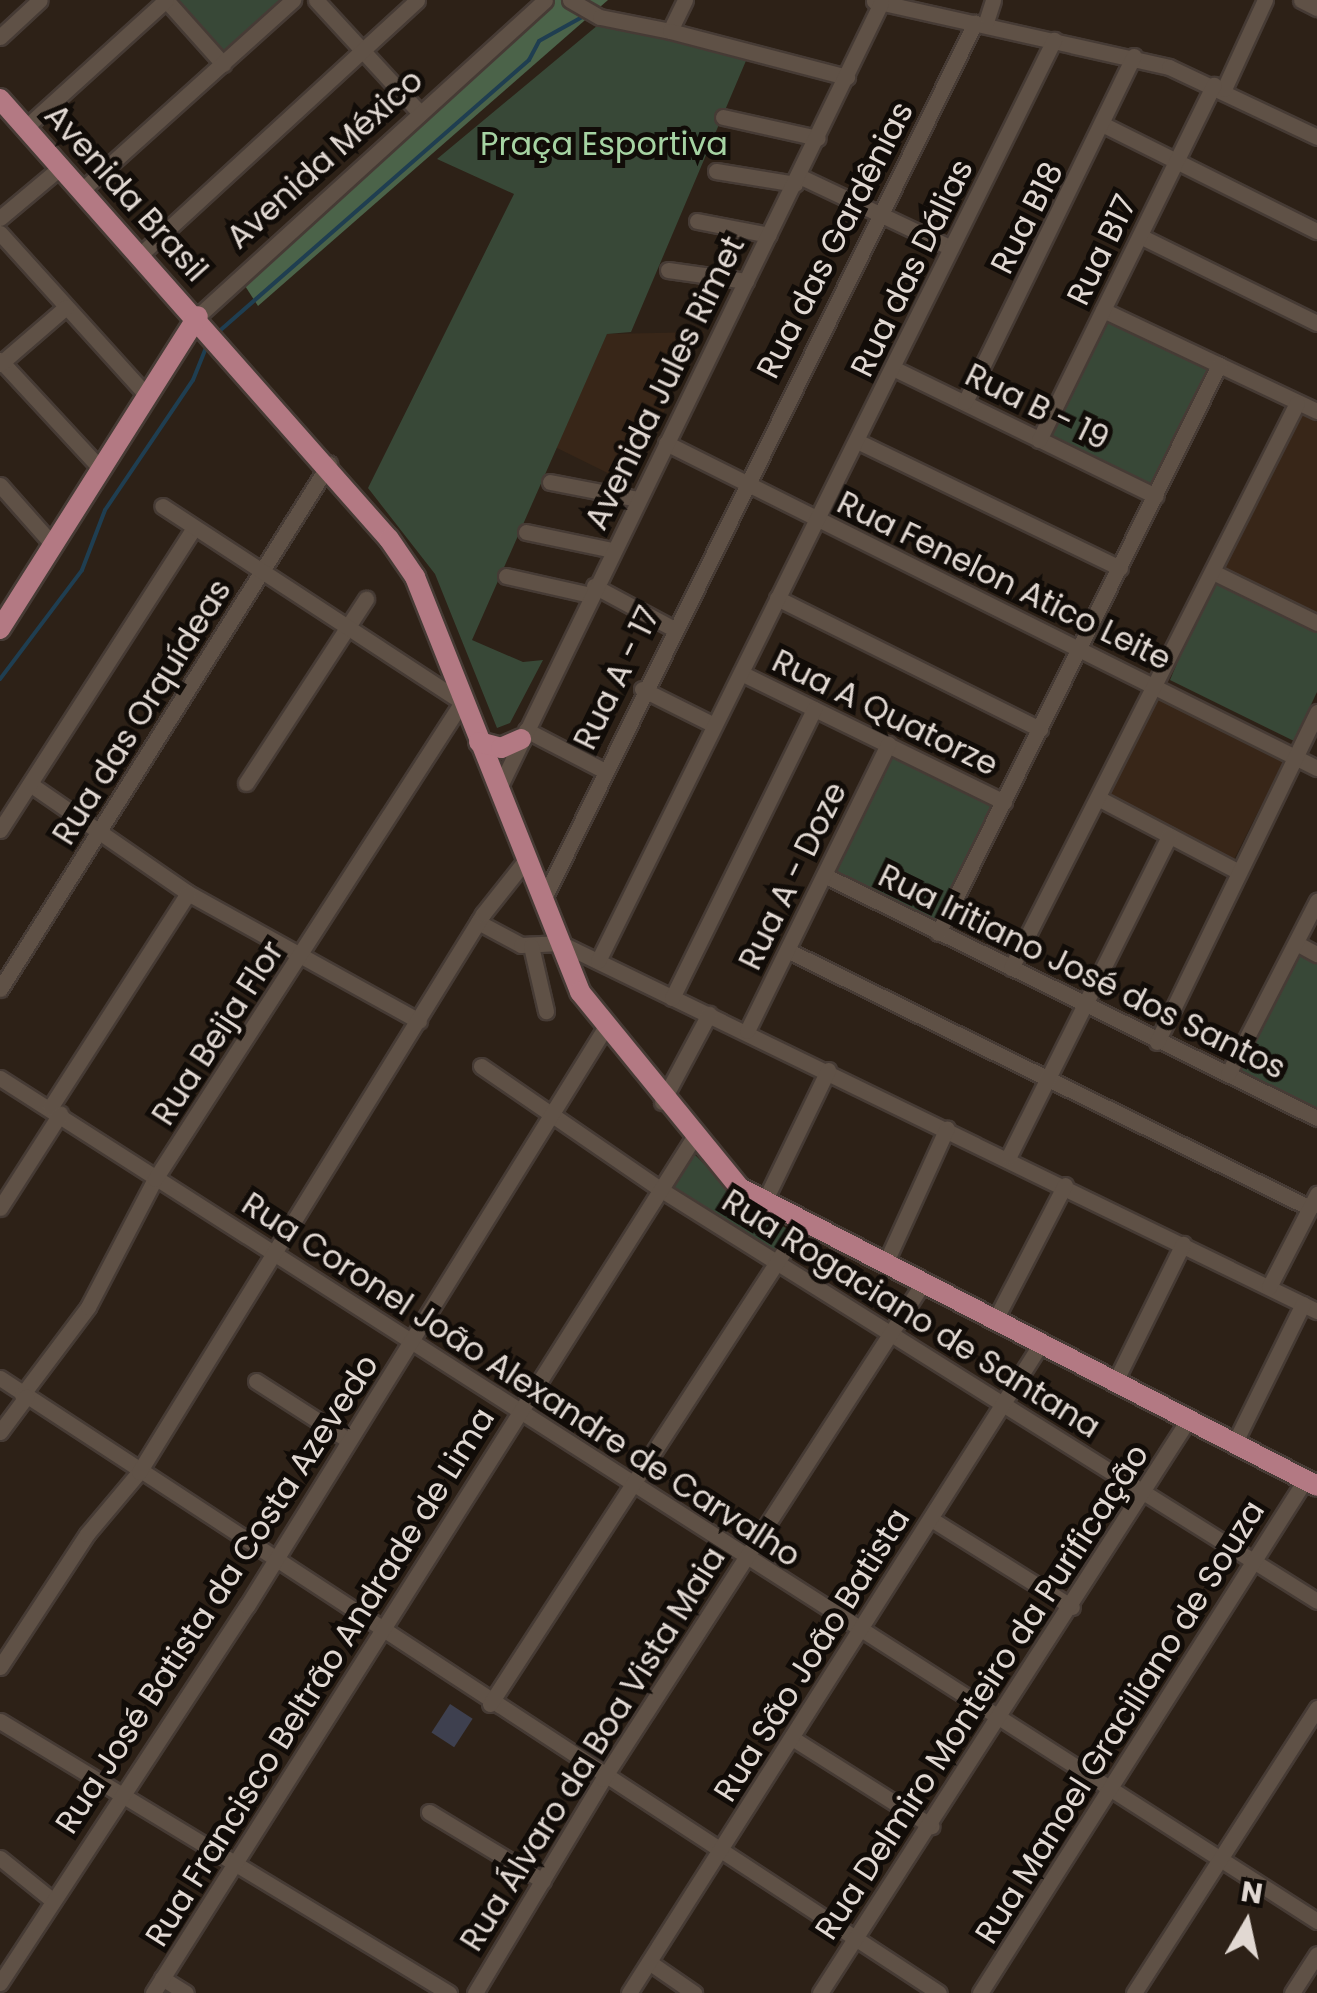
<!DOCTYPE html>
<meta charset="utf-8">
<style>
body{margin:0}
#map{position:relative;width:1317px;height:1993px;overflow:hidden;background:#2d2117;font-family:Poppins,sans-serif}
div>[style]{position:absolute}
[style*='--x']{left:calc(var(--x)*1px);top:calc(var(--y)*1px);width:calc(var(--w)*1px);rotate:calc(var(--a)*1deg)}
.built>*{inset:0;background:#382618;transform-origin:0 0}
.green>*{inset:0;background:#384837;transform-origin:0 0}
.forest>*{inset:0;background:#4b6349}
.stream>*{height:4px;margin:-2px;padding:0 2px;transform-origin:2px;border-radius:2px;background:#1f3e51}
.building>*{inset:0;background:#3e404f;transform-origin:0 0}
.roads{filter:drop-shadow(2px 0 #463b35) drop-shadow(-2px 0 #463b35) drop-shadow(0 2px #463b35) drop-shadow(0 -2px #463b35)}
.minor>*{height:15px;margin:-7.5px;padding:0 7.5px;transform-origin:7.5px;border-radius:7.5px;background:#5f5146}
.major>*{height:20px;margin:-10px;padding:0 10px;transform-origin:10px;border-radius:10px;background:#b37983}
span{translate:-50% -50%;white-space:nowrap;text-align:center;line-height:1.15;-webkit-text-stroke:10px #110c08;paint-order:stroke}
.park-label{font-size:32px;color:#a6d3a3}
.street-label{font-size:32px;color:#e1d8d2}
.north{position:absolute;left:1197px;top:1873px;width:100px;height:100px;-webkit-text-stroke:8px #110c08;paint-order:stroke;rotate:9deg;font-size:28px;font-weight:700;line-height:40px;text-align:center;color:#e1d8d2}
.north::after{content:'';display:block;margin:auto;width:35px;height:45px;background:#e1d8d2;clip-path:polygon(50% 0,100% 100%,50% 72%,0 100%)}
</style>
<div id="map">
<div class="built">
<div style="clip-path:polygon(704px 332px,628px 483px,555px 447px,607px 334px)"></div>
<div style="clip-path:polygon(1300px 414px,1317px 422px,1317px 616px,1222px 569px)"></div>
<div style="left:1160px;top:696px;width:140px;height:115px;rotate:27deg"></div>
</div>
<div class="green">
<div style="clip-path:polygon(175px 0,288px 0,225px 57px)"></div>
<div style="clip-path:polygon(598px 25px,748px 56px,631px 332px,607px 334px,472px 640px,523px 662px,543px 660px,510px 723px,497px 728px,435px 574px,368px 488px,514px 194px,437px 159px)"></div>
<div style="left:1107px;top:312px;width:119px;height:137px;rotate:27deg"></div>
<div style="clip-path:polygon(1213px 577px,1317px 628px,1317px 692px,1294px 741px,1170px 680px)"></div>
<div style="left:890px;top:747px;width:119px;height:138px;rotate:27deg"></div>
<div style="clip-path:polygon(1296px 947px,1317px 957px,1317px 1112px,1235px 1072px)"></div>
<div style="clip-path:polygon(693px 1153px,750px 1208px,788px 1229px,769px 1264px,664px 1196px)"></div>
</div>
<div class="forest">
<div style="clip-path:polygon(548px 0,608px 0,258px 306px,240px 278px)"></div>
</div>
<div class="stream">
<div style="--x:216;--y:334;--w:416;--a:-41.2"></div>
<div style="--x:529;--y:60;--w:21;--a:-62"></div>
<div style="--x:539;--y:41;--w:51;--a:-29.1"></div>
<div style="--x:0;--y:679;--w:136;--a:-53"></div>
<div style="--x:82;--y:570;--w:64;--a:-69"></div>
<div style="--x:105;--y:510;--w:157;--a:-55.9"></div>
<div style="--x:193;--y:380;--w:38;--a:-68"></div>
</div>
<div class="building">
<div style="left:450px;top:1704px;width:27px;height:34px;rotate:33deg"></div>
</div>
<div class="roads">
<div class="minor">
<div style="--x:166;--y:0;--w:86;--a:48.3"></div>
<div style="--x:316;--y:0;--w:154;--a:47.4"></div>
<div style="--x:570;--y:0;--w:34;--a:30"></div>
<div style="--x:600;--y:17;--w:71;--a:11.3"></div>
<div style="--x:685;--y:0;--w:34;--a:116"></div>
<div style="--x:670;--y:31;--w:183;--a:14.6"></div>
<div style="--x:1301;--y:0;--w:18;--a:27"></div>
<div style="--x:874;--y:1;--w:302;--a:12.6"></div>
<div style="--x:1169;--y:67;--w:164;--a:25.3"></div>
<div style="--x:985;--y:25;--w:26;--a:-72"></div>
<div style="--x:0;--y:37;--w:54;--a:-42.8"></div>
<div style="--x:1224;--y:89;--w:98;--a:-65.3"></div>
<div style="--x:723;--y:117;--w:97;--a:12.5"></div>
<div style="--x:1104;--y:125;--w:238;--a:26.5"></div>
<div style="--x:26;--y:127;--w:189;--a:-42.2"></div>
<div style="--x:716;--y:171;--w:80;--a:9.3"></div>
<div style="--x:799;--y:176;--w:168;--a:25.3"></div>
<div style="--x:83;--y:189;--w:283;--a:-42"></div>
<div style="--x:0;--y:218;--w:81;--a:-40"></div>
<div style="--x:697;--y:221;--w:73;--a:11"></div>
<div style="--x:0;--y:233;--w:221;--a:47.9"></div>
<div style="--x:1140;--y:236;--w:197;--a:26.2"></div>
<div style="--x:141;--y:254;--w:375;--a:-42.6"></div>
<div style="--x:668;--y:270;--w:79;--a:8"></div>
<div style="--x:1103;--y:310;--w:237;--a:25.3"></div>
<div style="--x:198;--y:316;--w:469;--a:-42.3"></div>
<div style="--x:0;--y:360;--w:149;--a:47.2"></div>
<div style="--x:0;--y:364;--w:87;--a:-40.8"></div>
<div style="--x:893;--y:368;--w:292;--a:26"></div>
<div style="--x:965;--y:402;--w:385;--a:-64"></div>
<div style="--x:1039;--y:440;--w:396;--a:-63.8"></div>
<div style="--x:857;--y:441;--w:292;--a:25.8"></div>
<div style="--x:666;--y:443;--w:728;--a:26.53"></div>
<div style="--x:550;--y:482;--w:90;--a:10.9"></div>
<div style="--x:0;--y:485;--w:80;--a:48.5"></div>
<div style="--x:526;--y:532;--w:88;--a:11.8"></div>
<div style="--x:1213;--y:572;--w:116;--a:26.1"></div>
<div style="--x:506;--y:576;--w:86;--a:12.7"></div>
<div style="--x:594;--y:586;--w:89;--a:28.3"></div>
<div style="--x:777;--y:598;--w:294;--a:26.5"></div>
<div style="--x:741;--y:673;--w:293;--a:26.1"></div>
<div style="--x:642;--y:689;--w:80;--a:26.6"></div>
<div style="--x:526;--y:730;--w:87;--a:27.5"></div>
<div style="--x:246;--y:783;--w:220;--a:-56.9"></div>
<div style="--x:30;--y:784;--w:192;--a:34.6"></div>
<div style="--x:188;--y:893;--w:264;--a:29"></div>
<div style="--x:499;--y:788;--w:873;--a:-64.05"></div>
<div style="--x:1098;--y:798;--w:159;--a:27.7"></div>
<div style="--x:0;--y:830;--w:359;--a:-57.3"></div>
<div style="--x:824;--y:875;--w:550;--a:26.24"></div>
<div style="--x:543;--y:900;--w:978;--a:-63.78"></div>
<div style="--x:478;--y:922;--w:49;--a:28.1"></div>
<div style="--x:521;--y:945;--w:39;--a:-3"></div>
<div style="--x:560;--y:943;--w:842;--a:25.93"></div>
<div style="--x:938;--y:933;--w:634;--a:-63.68"></div>
<div style="--x:1296;--y:943;--w:24;--a:28"></div>
<div style="--x:531;--y:946;--w:67;--a:77"></div>
<div style="--x:787;--y:950;--w:583;--a:26.26"></div>
<div style="--x:598;--y:961;--w:1028;--a:-63.66"></div>
<div style="--x:1011;--y:968;--w:633;--a:-63.15"></div>
<div style="--x:0;--y:989;--w:620;--a:-57.93"></div>
<div style="--x:672;--y:998;--w:322;--a:-63.8"></div>
<div style="--x:747;--y:1031;--w:320;--a:-63.8"></div>
<div style="--x:1157;--y:1042;--w:367;--a:-64.1"></div>
<div style="--x:481;--y:1066;--w:221;--a:34.5"></div>
<div style="--x:663;--y:1191;--w:772;--a:32.08"></div>
<div style="--x:1228;--y:1074;--w:195;--a:-62.8"></div>
<div style="--x:0;--y:1078;--w:1564;--a:32.62"></div>
<div style="--x:662;--y:1102;--w:100;--a:-61.9"></div>
<div style="--x:50;--y:1108;--w:255;--a:-57.3"></div>
<div style="--x:1009;--y:1156;--w:358;--a:-63.4"></div>
<div style="--x:763;--y:1204;--w:149;--a:-64.1"></div>
<div style="--x:0;--y:1208;--w:112;--a:-57.4"></div>
<div style="--x:885;--y:1264;--w:149;--a:-65.5"></div>
<div style="--x:1269;--y:1287;--w:105;--a:-62.7"></div>
<div style="--x:995;--y:1320;--w:152;--a:-62.6"></div>
<div style="--x:0;--y:1378;--w:1122;--a:33.22"></div>
<div style="--x:256;--y:1381;--w:109;--a:32.7"></div>
<div style="--x:1115;--y:1382;--w:154;--a:-63.8"></div>
<div style="--x:22;--y:1395;--w:110;--a:-53.1"></div>
<div style="--x:88;--y:1307;--w:144;--a:-62.4"></div>
<div style="--x:155;--y:1179;--w:567;--a:-57.23"></div>
<div style="--x:462;--y:702;--w:358;--a:-146.8"></div>
<div style="--x:0;--y:1432;--w:44;--a:-53.4"></div>
<div style="--x:1234;--y:1444;--w:156;--a:-63.8"></div>
<div style="--x:931;--y:1519;--w:166;--a:32"></div>
<div style="--x:0;--y:1667;--w:159;--a:-56.8"></div>
<div style="--x:87;--y:1534;--w:81;--a:-50"></div>
<div style="--x:139;--y:1472;--w:656;--a:-58.35"></div>
<div style="--x:483;--y:914;--w:68;--a:-51.6"></div>
<div style="--x:490;--y:1704;--w:571;--a:-57.01"></div>
<div style="--x:0;--y:1721;--w:525;--a:31.21"></div>
<div style="--x:792;--y:1738;--w:165;--a:32.3"></div>
<div style="--x:429;--y:1812;--w:133;--a:31.2"></div>
<div style="--x:0;--y:1858;--w:67;--a:38.9"></div>
<div style="--x:649;--y:1962;--w:55;--a:34.6"></div>
<div style="--x:162;--y:1978;--w:28;--a:32"></div>
<div style="--x:0;--y:1983;--w:451;--a:-56.8"></div>
<div style="--x:247;--y:1606;--w:680;--a:-58.23"></div>
<div style="--x:153;--y:1993;--w:1013;--a:-57.71"></div>
<div style="--x:475;--y:1993;--w:249;--a:-59.1"></div>
<div style="--x:603;--y:1779;--w:590;--a:-57.17"></div>
<div style="--x:629;--y:1993;--w:767;--a:-57.61"></div>
<div style="--x:820;--y:1993;--w:681;--a:-57.29"></div>
<div style="--x:980;--y:1993;--w:607;--a:-57.64"></div>
<div style="--x:1134;--y:1993;--w:339;--a:-57.3"></div>
<div style="--x:1292;--y:1993;--w:46;--a:-57.3"></div>
</div>
<div class="major">
<div style="--x:0;--y:99;--w:587;--a:48.52"></div>
<div style="--x:389;--y:539;--w:46;--a:55.6"></div>
<div style="--x:415;--y:577;--w:447;--a:68.3"></div>
<div style="--x:580;--y:992;--w:253;--a:50.8"></div>
<div style="--x:740;--y:1188;--w:649;--a:27.31"></div>
<div style="--x:0;--y:629;--w:370;--a:-57.7"></div>
<div style="--x:479;--y:742;--w:23;--a:15"></div>
<div style="--x:501;--y:748;--w:22;--a:-24"></div>
</div>
</div>
<div class="park-label">
<span style="left:604px;top:144px">Praça Esportiva</span>
</div>
<div class="street-label">
<span style="left:325px;top:159px;rotate:-42deg">Avenida México</span>
<span style="left:126px;top:193px;rotate:48deg">Avenida Brasil</span>
<span style="left:1027px;top:218px;rotate:-63deg">Rua B18</span>
<span style="left:835px;top:240px;rotate:-63deg">Rua das Gardênias</span>
<span style="left:1102px;top:250px;rotate:-64deg">Rua B17</span>
<span style="left:912px;top:268px;rotate:-64deg">Rua das Dálias</span>
<span style="left:665px;top:383px;rotate:-64deg">Avenida Jules Rimet</span>
<span style="left:1037px;top:407px;rotate:26deg">Rua B - 19</span>
<span style="left:1004px;top:581px;rotate:26deg">Rua Fenelon Atico Leite</span>
<span style="left:617px;top:678px;rotate:-64deg">Rua A - 17</span>
<span style="left:142px;top:712px;rotate:-58deg">Rua das Orquídeas</span>
<span style="left:885px;top:713px;rotate:26deg">Rua A Quatorze</span>
<span style="left:793px;top:876px;rotate:-64deg">Rua A - Doze</span>
<span style="left:1082px;top:972px;rotate:26deg">Rua Iritiano José dos Santos</span>
<span style="left:218px;top:1033px;rotate:-57deg">Rua Beija Flor</span>
<span style="left:911px;top:1314px;rotate:32deg">Rua Rogaciano de Santana</span>
<span style="left:521px;top:1380px;rotate:33deg">Rua Coronel João Alexandre de Carvalho</span>
<span style="left:217px;top:1594px;rotate:-57deg">Rua José Batista da Costa Azevedo</span>
<span style="left:812px;top:1655px;rotate:-58deg">Rua São João Batista</span>
<span style="left:320px;top:1677px;rotate:-58deg">Rua Francisco Beltrão Andrade de Lima</span>
<span style="left:982px;top:1692px;rotate:-57deg">Rua Delmiro Monteiro da Purificação</span>
<span style="left:1120px;top:1722px;rotate:-58deg">Rua Manoel Graciliano de Souza</span>
<span style="left:593px;top:1749px;rotate:-58deg">Rua Álvaro da Boa Vista Maia</span>
</div>
<div class="north">N</div>
</div>
